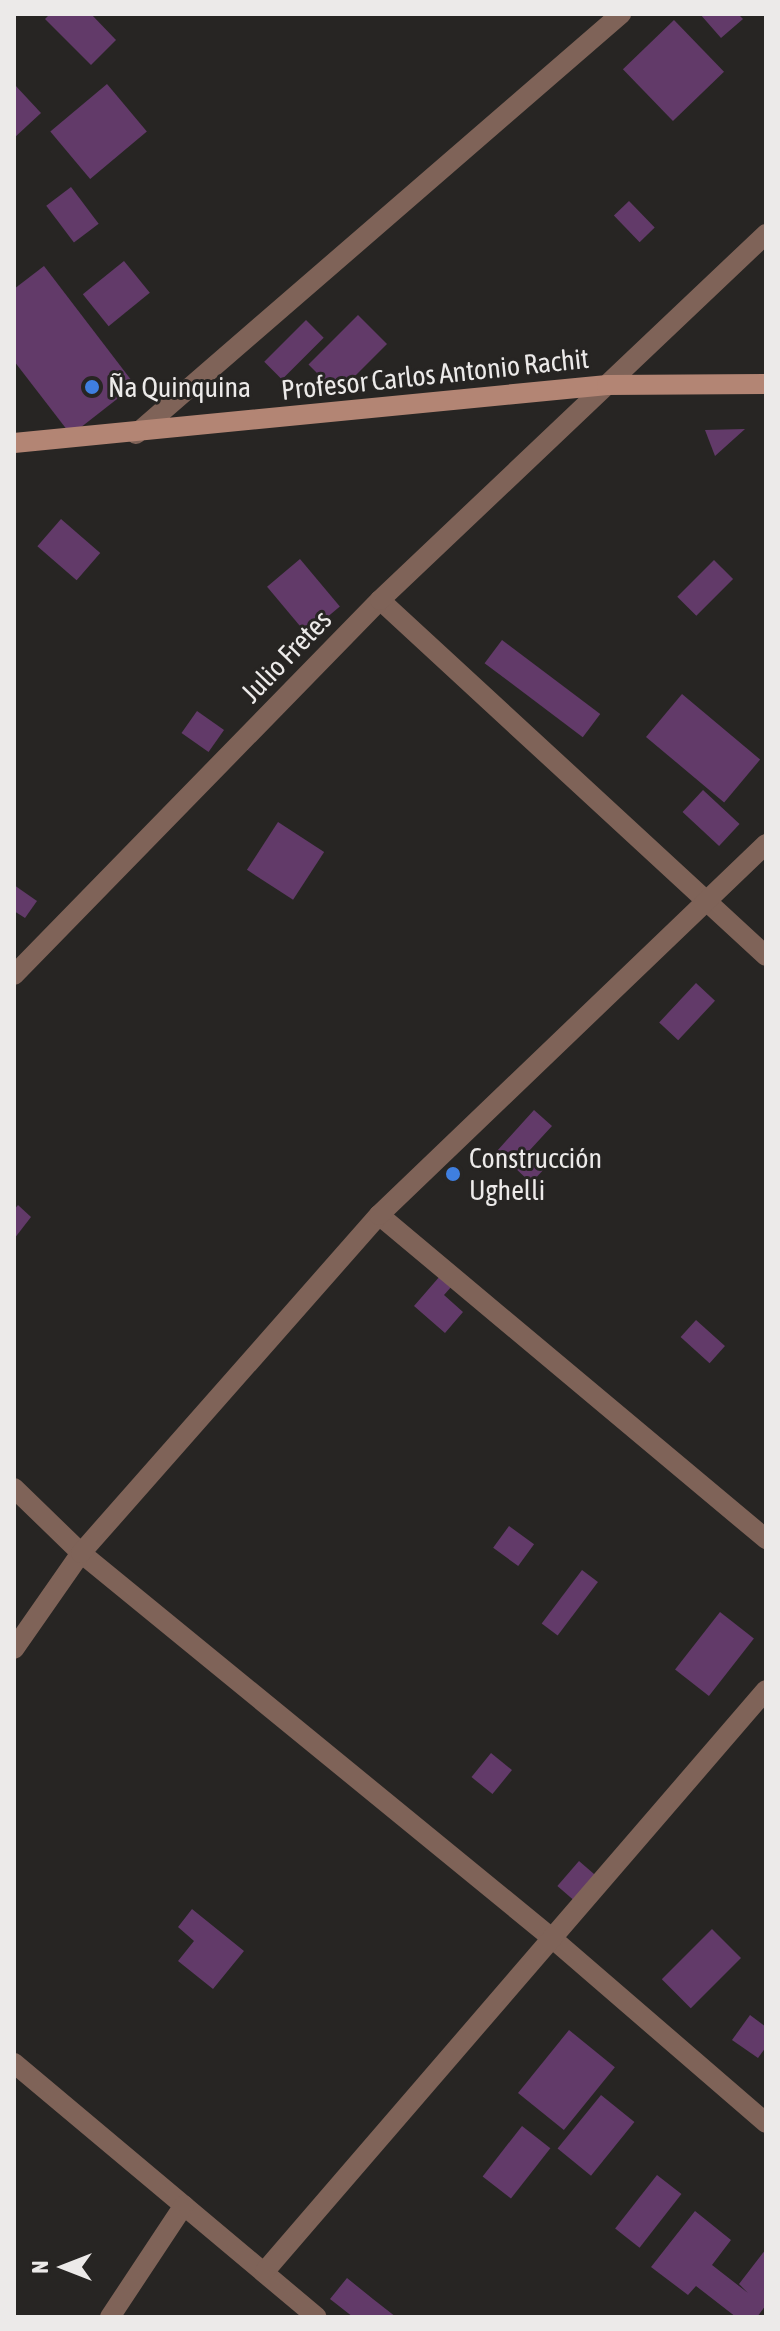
<!DOCTYPE html>
<meta charset="utf-8">
<style>
body{margin:0}
#map{position:relative;width:780px;height:2331px;overflow:hidden;background:#272523;font-family:"Asap Condensed",sans-serif}
div>[style]{position:absolute}
[style*='--x']{left:calc(var(--x)*1px);top:calc(var(--y)*1px);width:calc(var(--w)*1px);rotate:calc(var(--a)*1deg)}
.building>*{inset:0;background:#623a69;transform-origin:0 0}
.street>*{height:20px;margin:-10px;padding:0 10px;transform-origin:10px;border-radius:10px;background:#7f6358}
.secondary>*{height:20px;margin:-10px;padding:0 10px;transform-origin:10px;border-radius:10px;background:#b38574}
.dots>*{width:22px;height:22px;translate:-50% -50%;box-sizing:border-box;border:4px solid #272523;border-radius:50%}
span{translate:-50% -50%;white-space:nowrap;text-align:center;line-height:1.15;-webkit-text-stroke:6px #272523;paint-order:stroke}
.street-label{font-size:28px;color:#eceae9}
.poi-label{font-size:28px;color:#eceae9}
.left{translate:0 -50%;text-align:left}
.frame{position:absolute;inset:0;border:16px solid #eceae9;pointer-events:none}
.north{position:absolute;left:24px;top:2227px;width:80px;height:80px;-webkit-text-stroke:6px #272523;paint-order:stroke;rotate:270deg;font-size:22px;font-weight:700;line-height:32px;text-align:center;color:#eceae9}
.north::after{content:'';display:block;margin:auto;width:28px;height:36px;background:#eceae9;clip-path:polygon(50% 0,100% 100%,50% 72%,0 100%)}
</style>
<div id="map">
<div class="building">
<div style="clip-path:polygon(50px 14px,91px 14px,116px 40px,91px 65px,45px 19px)"></div>
<div style="clip-path:polygon(700px 14px,738px 14px,743px 19px,721px 38px)"></div>
<div style="left:674px;top:20px;width:72px;height:71px;rotate:46deg"></div>
<div style="clip-path:polygon(14px 84px,41px 113px,14px 138px)"></div>
<div style="left:107px;top:84px;width:62px;height:74px;rotate:50deg"></div>
<div style="left:71px;top:187px;width:46px;height:31px;rotate:53deg"></div>
<div style="left:629px;top:201px;width:37px;height:21px;rotate:46deg"></div>
<div style="left:124px;top:261px;width:41px;height:53px;rotate:51deg"></div>
<div style="clip-path:polygon(44px 266px,135px 385px,71px 435px,14px 361px,14px 289px)"></div>
<div style="left:358px;top:315px;width:41px;height:70px;rotate:45deg"></div>
<div style="left:306px;top:320px;width:25px;height:59px;rotate:45deg"></div>
<div style="clip-path:polygon(745px 429px,715px 456px,705px 430px)"></div>
<div style="left:61px;top:519px;width:52px;height:36px;rotate:41deg"></div>
<div style="left:300px;top:559px;width:62px;height:43px;rotate:50deg"></div>
<div style="left:714px;top:560px;width:27px;height:52px;rotate:45deg"></div>
<div style="left:502px;top:640px;width:123px;height:29px;rotate:37deg"></div>
<div style="left:682px;top:694px;width:102px;height:56px;rotate:40deg"></div>
<div style="left:197px;top:711px;width:33px;height:27px;rotate:35deg"></div>
<div style="left:703px;top:790px;width:50px;height:30px;rotate:43deg"></div>
<div style="left:278px;top:822px;width:55px;height:57px;rotate:33deg"></div>
<div style="clip-path:polygon(14px 885px,37px 901px,25px 918px,14px 911px)"></div>
<div style="left:696px;top:983px;width:26px;height:54px;rotate:43deg"></div>
<div style="clip-path:polygon(534px 1110px,552px 1126px,529px 1151px,546px 1167px,531px 1183px,497px 1151px)"></div>
<div style="clip-path:polygon(18px 1205px,31px 1217px,14px 1239px,14px 1210px)"></div>
<div style="clip-path:polygon(440px 1276px,452px 1286px,444px 1295px,463px 1312px,445px 1333px,414px 1306px)"></div>
<div style="left:696px;top:1320px;width:39px;height:23px;rotate:42deg"></div>
<div style="left:509px;top:1526px;width:31px;height:27px;rotate:36deg"></div>
<div style="left:582px;top:1570px;width:20px;height:67px;rotate:37deg"></div>
<div style="left:720px;top:1612px;width:43px;height:73px;rotate:38deg"></div>
<div style="left:491px;top:1753px;width:27px;height:31px;rotate:39deg"></div>
<div style="left:579px;top:1861px;width:23px;height:33px;rotate:41deg"></div>
<div style="clip-path:polygon(192px 1909px,244px 1951px,213px 1989px,178px 1961px,194px 1941px,178px 1927px)"></div>
<div style="left:712px;top:1929px;width:41px;height:71px;rotate:45deg"></div>
<div style="clip-path:polygon(750px 2015px,766px 2027px,766px 2047px,758px 2058px,732px 2040px)"></div>
<div style="left:569px;top:2030px;width:59px;height:81px;rotate:39deg"></div>
<div style="left:601px;top:2095px;width:43px;height:69px;rotate:39deg"></div>
<div style="left:522px;top:2126px;width:36px;height:64px;rotate:38deg"></div>
<div style="left:657px;top:2175px;width:31px;height:68px;rotate:38deg"></div>
<div style="clip-path:polygon(695px 2211px,731px 2240px,712px 2265px,748px 2293px,739px 2284px,766px 2249px,766px 2305px,757px 2317px,736px 2317px,696px 2286px,688px 2295px,651px 2267px)"></div>
<div style="clip-path:polygon(347px 2278px,373px 2299px,396px 2317px,353px 2317px,330px 2299px)"></div>
</div>
<div class="street">
<div style="--x:136;--y:434;--w:642;--a:-40.89"></div>
<div style="--x:380;--y:600;--w:525;--a:42.68"></div>
<div style="--x:14;--y:975;--w:524;--a:-45.7"></div>
<div style="--x:380;--y:600;--w:532;--a:-43.48"></div>
<div style="--x:379;--y:1215;--w:505;--a:39.94"></div>
<div style="--x:14;--y:1488;--w:93;--a:44.1"></div>
<div style="--x:81;--y:1553;--w:610;--a:39.28"></div>
<div style="--x:553;--y:1939;--w:281;--a:40.8"></div>
<div style="--x:14;--y:1649;--w:117;--a:-55.1"></div>
<div style="--x:81;--y:1553;--w:451;--a:-48.6"></div>
<div style="--x:379;--y:1215;--w:536;--a:-43.79"></div>
<div style="--x:14;--y:2063;--w:395;--a:40"></div>
<div style="--x:265;--y:2271;--w:767;--a:-49.23"></div>
<div style="--x:110;--y:2317;--w:134;--a:-56.5"></div>
</div>
<div class="secondary">
<div style="--x:14;--y:443;--w:596;--a:-5.59"></div>
<div style="--x:607;--y:385;--w:159;--a:-0.4"></div>
</div>
<div class="dots">
<div style="left:92px;top:387px;background:#3f7fe0"></div>
<div style="left:453px;top:1174px;background:#3f7fe0"></div>
</div>
<div class="street-label">
<span style="left:435px;top:374px;rotate:-6deg">Profesor Carlos Antonio Rachit</span>
<span style="left:286px;top:656px;rotate:-46deg">Julio Fretes</span>
</div>
<div class="poi-label">
<span class="left" style="left:108px;top:387px">Ña Quinquina</span>
<span class="left" style="left:469px;top:1174px">Construcción<br>Ughelli</span>
</div>
<div class="frame"></div>
<div class="north">N</div>
</div>
